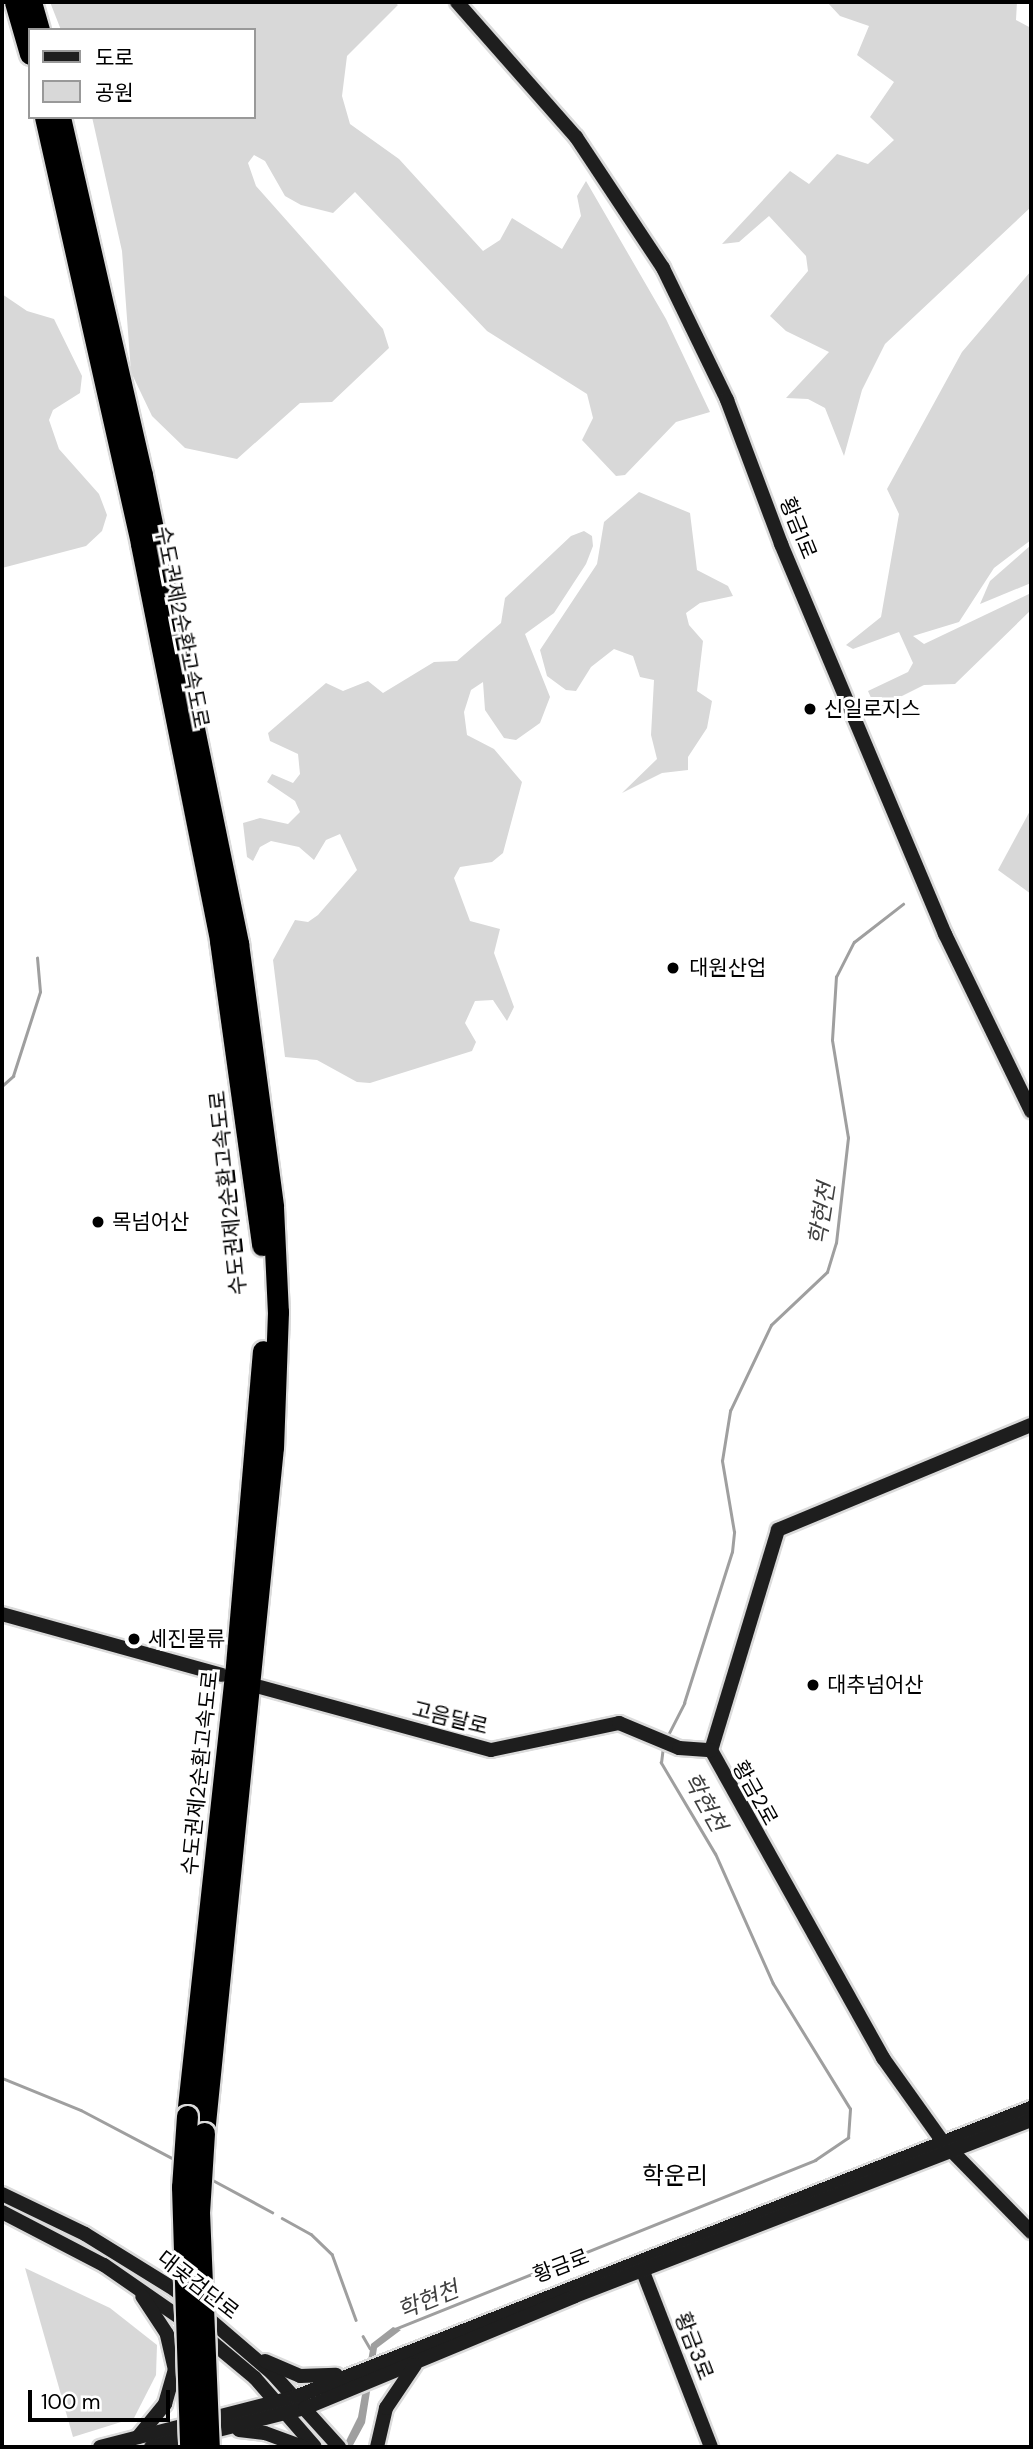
<!DOCTYPE html>
<meta charset="utf-8">
<style>
body{margin:0}
#map{position:relative;width:1033px;height:2449px;overflow:hidden;background:#fff;font-family:"DM Sans","Noto Sans KR",sans-serif}
div>[style]{position:absolute}
[style*='--x']{left:calc(var(--x)*1px);top:calc(var(--y)*1px);width:calc(var(--w)*1px);rotate:calc(var(--a)*1deg)}
.green>*{inset:0;background:#d8d8d8}
.water>*{inset:0;background:#9f9f9f}
.stream>*{height:2.5px;margin:-1.25px;padding:0 1.25px;transform-origin:1.25px;border-radius:1.25px;background:#9f9f9f}
.roads{filter:drop-shadow(2px 0 #dbdbdb) drop-shadow(-2px 0 #dbdbdb) drop-shadow(0 2px #dbdbdb) drop-shadow(0 -2px #dbdbdb)}
.secondary>*{height:14px;margin:-7px;padding:0 7px;transform-origin:7px;border-radius:7px;background:#1e1e1e}
.highway>*{height:21px;margin:-10.5px;padding:0 10.5px;transform-origin:10.5px;border-radius:10.5px;background:#000}
.bridges{filter:drop-shadow(2px 0 #dbdbdb) drop-shadow(-2px 0 #dbdbdb) drop-shadow(0 2px #dbdbdb) drop-shadow(0 -2px #dbdbdb)}
.highway-bridge>*{height:21px;margin:-10.5px;padding:0 10.5px;transform-origin:10.5px;border-radius:10.5px;background:#000}
.dots>*{width:19px;height:19px;translate:-50% -50%;box-sizing:border-box;border:4px solid #fff;border-radius:50%}
span{translate:-50% -50%;white-space:nowrap;text-align:center;line-height:1.15;-webkit-text-stroke:6px #fff;paint-order:stroke}
.street-label{font-size:21px;color:#000}
.poi-label{font-size:21px;color:#000}
.left{translate:0 -50%;text-align:left}
.water-label{font-size:23px;color:#404040;font-style:italic}
.quarter-label{font-size:24px;color:#000}
.frame{position:absolute;inset:0;border:4px solid #000;pointer-events:none}
.legend{position:absolute;left:28px;top:28px;width:228px;height:91px;box-sizing:border-box;background:#fff;border:2px solid #999;margin:0;padding:9px 12px;list-style:none;font-size:21px;color:#000}
.legend li{display:flex;align-items:center;gap:14px;height:35px}
.legend b{width:35px;border:2px solid #999}
.scale{position:absolute;left:28px;top:2390px;width:142px;height:32px;box-sizing:border-box;border:4px solid #000;border-top:0;padding-left:9px;font-size:21px;line-height:24px;white-space:nowrap;color:#000;-webkit-text-stroke:5px #fff;paint-order:stroke}
</style>
<div id="map">
<div class="green">
<div style="clip-path:polygon(50px 2px,394px 2px,398px 5px,347px 56px,342px 96px,350px 124px,399px 159px,483px 251px,500px 240px,512px 218px,562px 249px,581px 216px,577px 196px,586px 181px,666px 319px,710px 412px,676px 422px,625px 475px,616px 476px,582px 440px,593px 418px,587px 394px,487px 331px,355px 192px,333px 213px,301px 205px,285px 196px,265px 161px,254px 155px,248px 163px,256px 186px,383px 329px,389px 348px,332px 402px,300px 403px,237px 459px,185px 448px,152px 416px,131px 372px,122px 251px,92px 117px,254px 117px,254px 30px,61px 30px)"></div>
<div style="clip-path:polygon(827px 2px,1017px 2px,1016px 20px,1031px 28px,1031px 207px,885px 344px,862px 390px,844px 456px,825px 408px,808px 399px,786px 398px,829px 352px,786px 331px,770px 316px,808px 271px,806px 256px,769px 216px,739px 242px,722px 244px,790px 171px,809px 184px,837px 154px,868px 164px,894px 140px,870px 117px,894px 82px,857px 55px,869px 26px,840px 16px)"></div>
<div style="clip-path:polygon(1031px 271px,1031px 540px,994px 568px,959px 622px,913px 636px,924px 644px,1031px 593px,1031px 610px,955px 684px,924px 685px,876px 709px,868px 691px,908px 672px,913px 663px,899px 632px,853px 649px,846px 645px,881px 617px,899px 514px,887px 489px,962px 352px)"></div>
<div style="clip-path:polygon(2px 294px,27px 311px,54px 319px,82px 376px,80px 393px,53px 410px,49px 420px,59px 449px,99px 494px,107px 515px,102px 531px,86px 546px,2px 568px)"></div>
<div style="clip-path:polygon(639px 492px,690px 513px,697px 570px,728px 586px,733px 596px,700px 603px,686px 613px,689px 625px,703px 641px,697px 691px,712px 701px,707px 728px,688px 757px,688px 770px,662px 773px,622px 793px,657px 759px,651px 735px,654px 680px,640px 677px,633px 656px,614px 649px,591px 667px,576px 691px,566px 690px,547px 676px,540px 650px,597px 564px,604px 522px)"></div>
<div style="clip-path:polygon(584px 531px,592px 536px,593px 546px,586px 564px,554px 613px,525px 634px,550px 697px,540px 723px,516px 740px,504px 738px,485px 710px,483px 682px,471px 690px,464px 712px,467px 735px,494px 749px,522px 782px,503px 853px,492px 862px,460px 867px,454px 878px,470px 921px,500px 929px,494px 953px,514px 1007px,507px 1021px,493px 1000px,475px 1001px,465px 1023px,476px 1042px,472px 1051px,370px 1083px,357px 1082px,317px 1060px,285px 1057px,273px 960px,295px 920px,308px 922px,318px 915px,357px 870px,340px 834px,326px 840px,314px 860px,299px 847px,271px 841px,260px 847px,253px 861px,247px 857px,243px 823px,260px 818px,288px 824px,300px 812px,295px 801px,267px 782px,272px 774px,293px 783px,300px 774px,298px 754px,270px 741px,268px 733px,326px 683px,343px 691px,368px 681px,383px 693px,434px 662px,457px 661px,501px 623px,505px 598px,571px 536px)"></div>
<div style="clip-path:polygon(1031px 545px,1031px 583px,980px 604px,990px 581px)"></div>
<div style="clip-path:polygon(1031px 809px,1031px 894px,998px 870px)"></div>
<div style="clip-path:polygon(25px 2268px,110px 2308px,157px 2345px,156px 2375px,134px 2418px,73px 2437px)"></div>
</div>
<div class="water">
<div style="clip-path:polygon(393px 2327px,401px 2330px,377px 2348px,365px 2423px,352px 2447px,343px 2447px,358px 2417px,371px 2344px)"></div>
</div>
<div class="stream">
<div style="--x:2;--y:1086;--w:15;--a:-42"></div>
<div style="--x:13;--y:1076;--w:88;--a:-72.2"></div>
<div style="--x:40;--y:992;--w:34;--a:-95"></div>
<div style="--x:667;--y:1737;--w:38;--a:-63"></div>
<div style="--x:684;--y:1703;--w:158;--a:-72.4"></div>
<div style="--x:732;--y:1552;--w:20;--a:-84"></div>
<div style="--x:734;--y:1532;--w:72;--a:-99.6"></div>
<div style="--x:722;--y:1461;--w:51;--a:-80.9"></div>
<div style="--x:730;--y:1411;--w:95;--a:-64.5"></div>
<div style="--x:771;--y:1325;--w:77;--a:-43.4"></div>
<div style="--x:827;--y:1272;--w:30;--a:-73"></div>
<div style="--x:836;--y:1243;--w:106;--a:-83.5"></div>
<div style="--x:848;--y:1138;--w:99;--a:-99.3"></div>
<div style="--x:832;--y:1040;--w:63;--a:-86.4"></div>
<div style="--x:836;--y:977;--w:39;--a:-63"></div>
<div style="--x:854;--y:942;--w:62;--a:-37.8"></div>
<div style="--x:2;--y:2078;--w:85;--a:22.1"></div>
<div style="--x:81;--y:2110;--w:107;--a:27.8"></div>
<div style="--x:209;--y:2178;--w:72;--a:28.4"></div>
<div style="--x:282;--y:2218;--w:33;--a:29"></div>
<div style="--x:311;--y:2234;--w:29;--a:44"></div>
<div style="--x:332;--y:2254;--w:70;--a:70"></div>
<div style="--x:395;--y:2329;--w:453;--a:-21.9"></div>
<div style="--x:815;--y:2160;--w:40;--a:-34"></div>
<div style="--x:848;--y:2138;--w:29;--a:-86"></div>
<div style="--x:850;--y:2109;--w:147;--a:-121.6"></div>
<div style="--x:773;--y:1984;--w:142;--a:-114"></div>
<div style="--x:715;--y:1854;--w:106;--a:-120.7"></div>
<div style="--x:661;--y:1763;--w:17;--a:-83"></div>
<div style="--x:363;--y:2336;--w:14;--a:60"></div>
</div>
<div class="roads">
<div class="secondary">
<div style="--x:457;--y:2;--w:180;--a:48.6"></div>
<div style="--x:576;--y:137;--w:157;--a:56.4"></div>
<div style="--x:663;--y:268;--w:147;--a:64.1"></div>
<div style="--x:727;--y:400;--w:154;--a:69.4"></div>
<div style="--x:781;--y:544;--w:423;--a:67.2"></div>
<div style="--x:945;--y:934;--w:197;--a:64.1"></div>
<div style="--x:1031;--y:1425;--w:274;--a:157.5"></div>
<div style="--x:778;--y:1530;--w:230;--a:106.9"></div>
<div style="--x:711;--y:1750;--w:353;--a:60.8"></div>
<div style="--x:883;--y:2058;--w:103;--a:54.5"></div>
<div style="--x:943;--y:2142;--w:126;--a:45.6"></div>
<div style="--x:2;--y:1614;--w:228;--a:15.5"></div>
<div style="--x:260;--y:1687;--w:239;--a:15.3"></div>
<div style="--x:491;--y:1750;--w:131;--a:-11.9"></div>
<div style="--x:619;--y:1723;--w:65;--a:22.6"></div>
<div style="--x:679;--y:1748;--w:32;--a:4"></div>
<div style="--x:2;--y:2194;--w:92;--a:25.7"></div>
<div style="--x:85;--y:2234;--w:105;--a:31.7"></div>
<div style="--x:174;--y:2289;--w:129;--a:40.6"></div>
<div style="--x:272;--y:2373;--w:100;--a:47.8"></div>
<div style="--x:2;--y:2212;--w:115;--a:27.5"></div>
<div style="--x:104;--y:2265;--w:111;--a:34.7"></div>
<div style="--x:195;--y:2328;--w:78;--a:39.8"></div>
<div style="--x:255;--y:2378;--w:91;--a:49"></div>
<div style="--x:640;--y:2264;--w:196;--a:68.8"></div>
<div style="--x:265;--y:2361;--w:38;--a:23"></div>
<div style="--x:300;--y:2376;--w:36;--a:-2"></div>
<div style="--x:239;--y:2430;--w:26;--a:7"></div>
<div style="--x:265;--y:2433;--w:40;--a:20.2"></div>
<div style="--x:138;--y:2437;--w:43;--a:-50.7"></div>
<div style="--x:165;--y:2404;--w:35;--a:-74"></div>
<div style="--x:175;--y:2370;--w:37;--a:-103"></div>
<div style="--x:167;--y:2334;--w:45;--a:-123.3"></div>
<div style="--x:100;--y:2447;--w:201;--a:-14.4"></div>
<div style="--x:295;--y:2397;--w:791;--a:-21.44"></div>
<div style="--x:151;--y:2447;--w:159;--a:-14.2"></div>
<div style="--x:305;--y:2408;--w:292;--a:-22.5"></div>
<div style="--x:575;--y:2296;--w:489;--a:-21.1"></div>
<div style="--x:377;--y:2447;--w:40;--a:-77"></div>
<div style="--x:386;--y:2408;--w:52;--a:-56"></div>
</div>
<div class="highway">
<div style="--x:15;--y:2;--w:54;--a:73.9"></div>
<div style="--x:31;--y:2;--w:29;--a:74"></div>
<div style="--x:45;--y:117;--w:438;--a:77.3"></div>
<div style="--x:141;--y:544;--w:405;--a:78.7"></div>
<div style="--x:220;--y:941;--w:307;--a:82.1"></div>
<div style="--x:60;--y:117;--w:367;--a:77.1"></div>
<div style="--x:142;--y:475;--w:478;--a:78.4"></div>
<div style="--x:238;--y:943;--w:266;--a:82.4"></div>
<div style="--x:273;--y:1207;--w:105;--a:87.3"></div>
<div style="--x:278;--y:1312;--w:135;--a:92.1"></div>
<div style="--x:273;--y:1447;--w:689;--a:95.74"></div>
<div style="--x:187;--y:2116;--w:442;--a:-83.8"></div>
<div style="--x:235;--y:1677;--w:327;--a:-85.1"></div>
</div>
</div>
<div class="bridges">
<div class="highway-bridge">
<div style="--x:187;--y:2116;--w:71;--a:94"></div>
<div style="--x:182;--y:2187;--w:260;--a:88.2"></div>
<div style="--x:204;--y:2133;--w:79;--a:93.6"></div>
<div style="--x:199;--y:2212;--w:235;--a:87.6"></div>
</div>
</div>
<div class="dots">
<div style="left:810px;top:709px;background:#000"></div>
<div style="left:673px;top:968px;background:#000"></div>
<div style="left:98px;top:1222px;background:#000"></div>
<div style="left:134px;top:1639px;background:#000"></div>
<div style="left:813px;top:1685px;background:#000"></div>
</div>
<div class="street-label">
<span style="left:798px;top:528px;rotate:68deg">황금1로</span>
<span style="left:182px;top:627px;rotate:79deg">수도권제2순환고속도로</span>
<span style="left:228px;top:1193px;rotate:-96deg">수도권제2순환고속도로</span>
<span style="left:450px;top:1718px;rotate:14deg">고음달로</span>
<span style="left:200px;top:1773px;rotate:-84deg">수도권제2순환고속도로</span>
<span style="left:755px;top:1793px;rotate:61deg">황금2로</span>
<span style="left:561px;top:2266px;rotate:-21deg">황금로</span>
<span style="left:198px;top:2285px;rotate:38deg">대곶검단로</span>
<span style="left:694px;top:2346px;rotate:69deg">황금3로</span>
</div>
<div class="poi-label">
<span class="left" style="left:824px;top:709px">신일로지스</span>
<span class="left" style="left:689px;top:968px">대원산업</span>
<span class="left" style="left:112px;top:1222px">목넘어산</span>
<span class="left" style="left:148px;top:1639px">세진물류</span>
<span class="left" style="left:827px;top:1685px">대추넘어산</span>
</div>
<div class="water-label">
<span style="left:822px;top:1214px;rotate:-81deg">학현천</span>
<span style="left:705px;top:1802px;rotate:61deg">학현천</span>
<span style="left:428px;top:2300px;rotate:-22deg">학현천</span>
</div>
<div class="quarter-label">
<span style="left:675px;top:2176px">학운리</span>
</div>
<div class="frame"></div>
<ul class="legend">
<li><b style="height:9px;background:#1e1e1e"></b>도로</li>
<li><b style="height:19px;background:#d8d8d8"></b>공원</li>
</ul>
<div class="scale">100 m</div>
</div>
